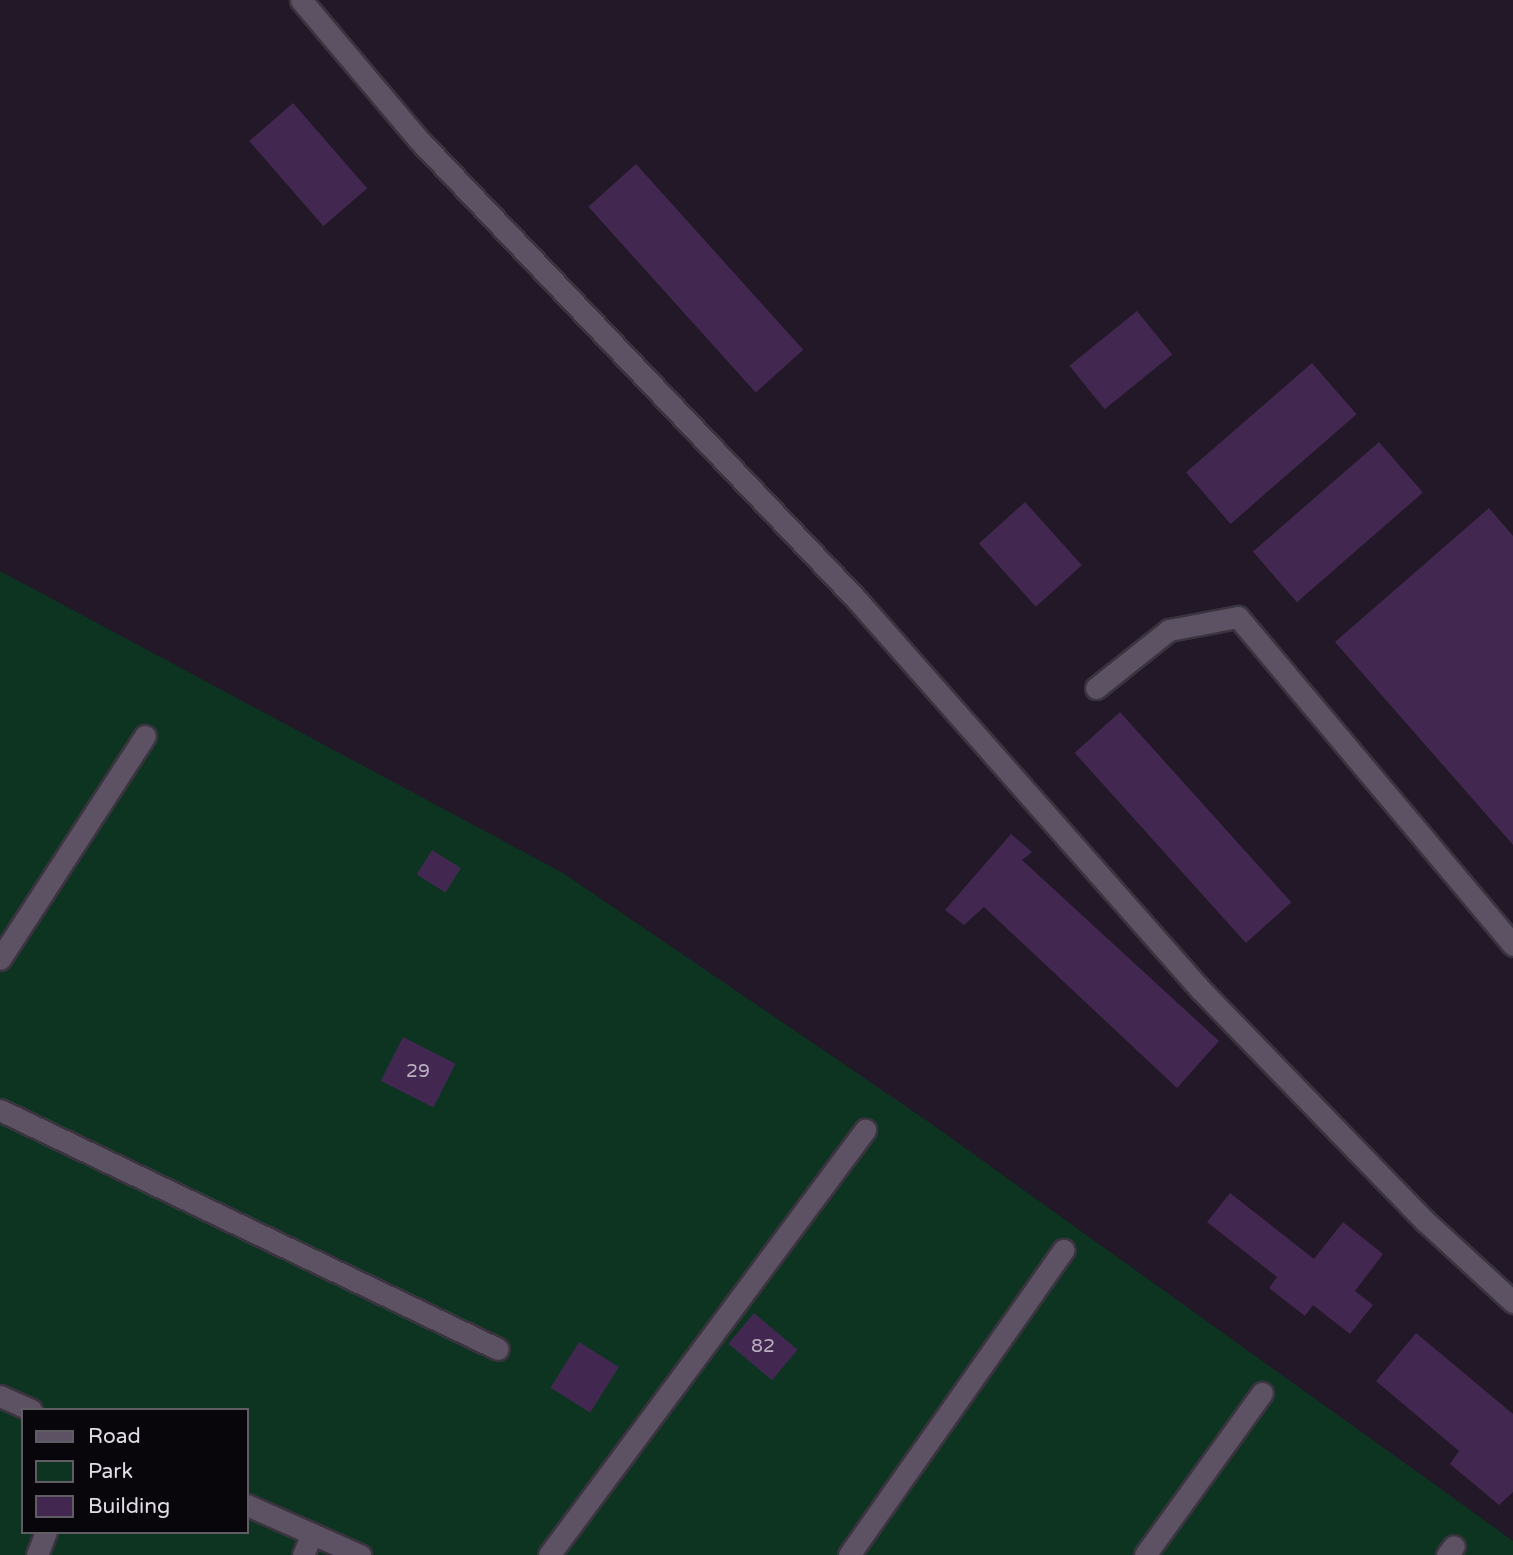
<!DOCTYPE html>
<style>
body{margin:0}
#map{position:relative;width:1513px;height:1555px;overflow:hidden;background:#221827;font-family:"Varela Round",sans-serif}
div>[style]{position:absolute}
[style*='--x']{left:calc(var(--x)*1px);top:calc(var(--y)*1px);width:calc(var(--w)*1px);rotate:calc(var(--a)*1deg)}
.green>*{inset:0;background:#0c3420}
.building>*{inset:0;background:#422850;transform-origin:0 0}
.roads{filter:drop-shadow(2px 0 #3a343f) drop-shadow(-2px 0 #3a343f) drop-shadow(0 2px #3a343f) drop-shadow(0 -2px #3a343f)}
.minor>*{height:21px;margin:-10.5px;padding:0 10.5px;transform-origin:10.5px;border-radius:10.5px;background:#5d5264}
span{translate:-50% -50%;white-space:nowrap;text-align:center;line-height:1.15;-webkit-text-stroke:5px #09060b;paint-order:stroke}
.number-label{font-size:19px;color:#baafc0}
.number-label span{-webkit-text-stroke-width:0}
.legend{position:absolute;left:21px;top:1408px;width:228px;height:126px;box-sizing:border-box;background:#09060b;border:2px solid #605c63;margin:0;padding:9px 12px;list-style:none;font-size:21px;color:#e2dce6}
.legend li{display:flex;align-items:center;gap:14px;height:35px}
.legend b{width:35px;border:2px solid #605c63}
</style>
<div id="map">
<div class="green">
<div style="clip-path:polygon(evenodd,0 571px,563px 873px,926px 1120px,1448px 1494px,1513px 1541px,1513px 1555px,0 1555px,0 571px,23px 1410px,247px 1410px,247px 1532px,23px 1532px,23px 1410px)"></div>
</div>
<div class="building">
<div style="left:293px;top:103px;width:113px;height:58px;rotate:49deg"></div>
<div style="left:636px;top:164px;width:250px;height:64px;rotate:48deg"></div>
<div style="left:1137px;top:311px;width:56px;height:87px;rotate:51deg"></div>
<div style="left:1312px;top:363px;width:68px;height:167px;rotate:49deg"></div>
<div style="left:1379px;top:442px;width:67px;height:167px;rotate:49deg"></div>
<div style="left:1025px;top:502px;width:85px;height:62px;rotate:48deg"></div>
<div style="clip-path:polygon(1489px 508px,1513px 536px,1513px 845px,1335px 642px)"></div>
<div style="left:1120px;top:712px;width:256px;height:61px;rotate:48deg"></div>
<div style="clip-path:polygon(1011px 834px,1032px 852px,1022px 860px,1219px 1041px,1177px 1088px,984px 907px,964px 925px,945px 910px)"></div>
<div style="left:432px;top:850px;width:34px;height:29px;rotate:32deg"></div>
<div style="left:403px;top:1037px;width:59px;height:49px;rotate:27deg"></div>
<div style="clip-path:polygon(1230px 1193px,1314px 1259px,1343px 1222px,1383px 1254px,1355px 1291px,1373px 1305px,1350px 1334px,1313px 1305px,1305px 1316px,1269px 1288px,1277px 1277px,1207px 1222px)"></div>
<div style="left:754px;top:1313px;width:57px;height:40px;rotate:40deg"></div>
<div style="clip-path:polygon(1416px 1333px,1513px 1414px,1513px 1492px,1499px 1505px,1450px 1464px,1459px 1451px,1376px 1381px)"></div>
<div style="left:579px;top:1342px;width:47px;height:54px;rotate:32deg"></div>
</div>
<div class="roads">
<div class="minor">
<div style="--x:301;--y:0;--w:183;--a:49.9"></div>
<div style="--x:419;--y:140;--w:635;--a:46.4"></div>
<div style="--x:857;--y:600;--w:520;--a:48.59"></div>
<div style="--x:1201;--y:990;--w:322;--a:45.9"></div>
<div style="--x:1425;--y:1221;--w:120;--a:42.6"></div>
<div style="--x:1096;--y:688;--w:93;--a:-38.5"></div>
<div style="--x:1169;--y:630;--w:70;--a:-10.7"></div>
<div style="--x:1238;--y:617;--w:428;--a:50"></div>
<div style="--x:0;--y:959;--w:266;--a:-57"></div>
<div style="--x:0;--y:1110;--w:552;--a:25.64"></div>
<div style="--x:0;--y:1396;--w:34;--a:24"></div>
<div style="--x:247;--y:1505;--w:124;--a:23.9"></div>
<div style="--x:37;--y:1555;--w:25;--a:-69"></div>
<div style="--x:303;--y:1555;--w:23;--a:-67"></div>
<div style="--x:549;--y:1555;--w:530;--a:-53.37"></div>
<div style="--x:849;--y:1555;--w:373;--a:-54.9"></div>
<div style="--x:1145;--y:1555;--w:200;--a:-54.2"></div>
<div style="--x:1447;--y:1555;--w:11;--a:-52"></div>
</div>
</div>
<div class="number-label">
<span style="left:418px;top:1072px">29</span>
<span style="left:763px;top:1347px">82</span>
</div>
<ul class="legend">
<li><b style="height:9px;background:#5d5264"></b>Road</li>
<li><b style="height:19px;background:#0c3420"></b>Park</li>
<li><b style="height:19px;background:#422850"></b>Building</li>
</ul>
</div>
